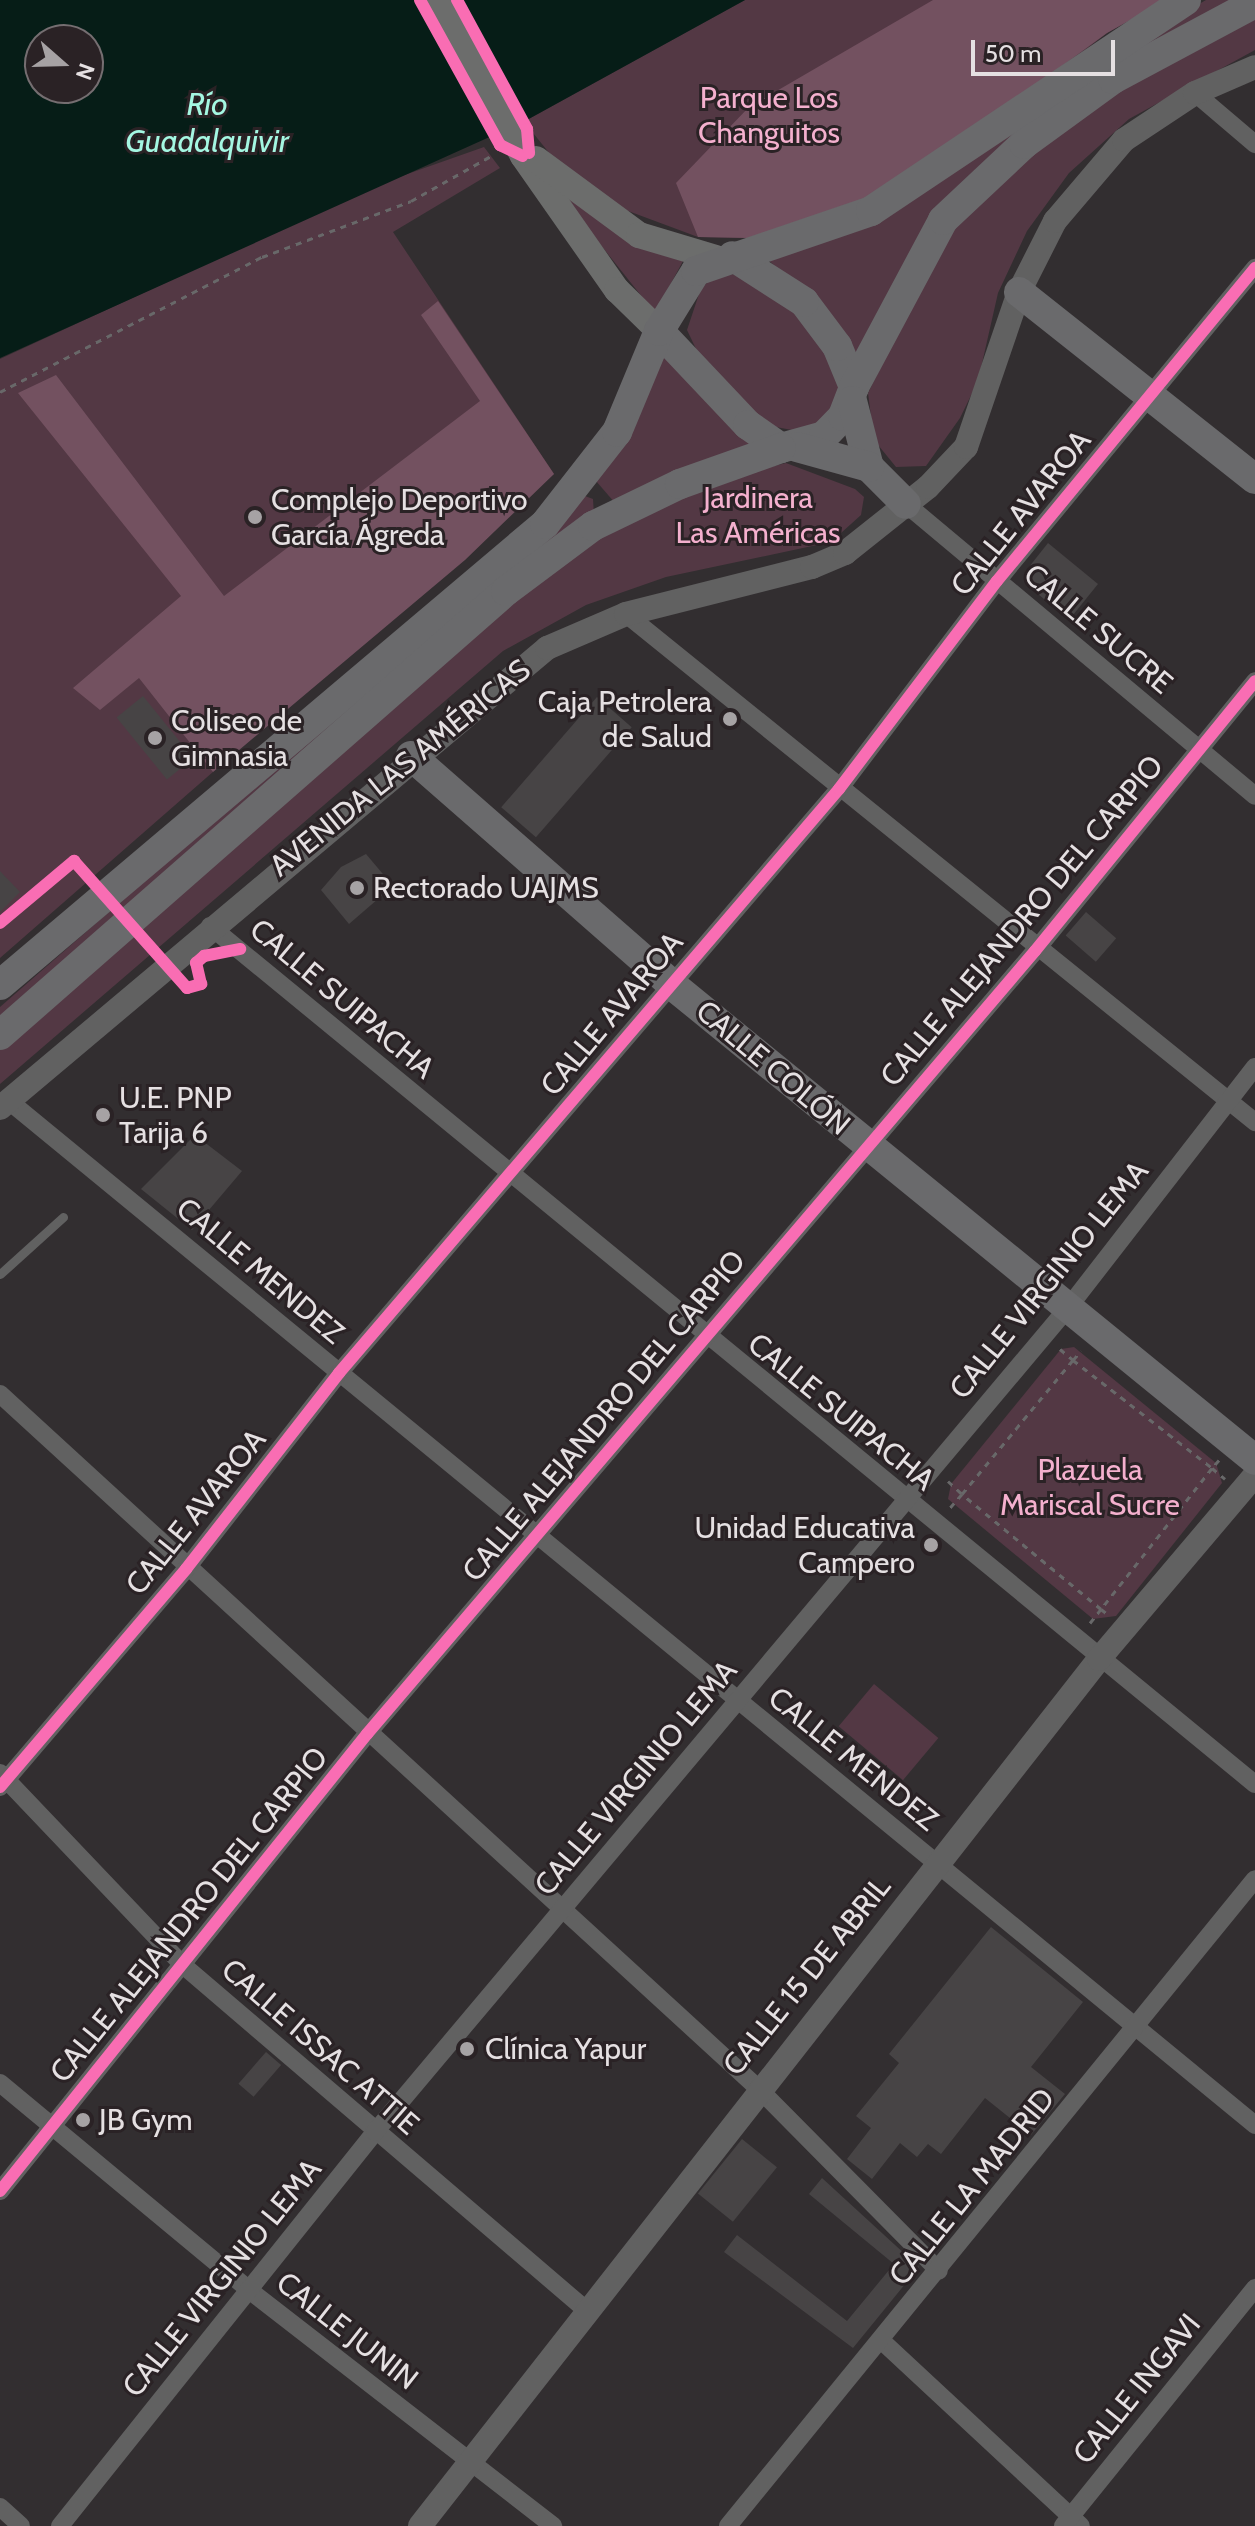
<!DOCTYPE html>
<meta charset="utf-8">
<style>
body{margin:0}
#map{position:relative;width:1255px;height:2526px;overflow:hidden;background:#322e30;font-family:Cabin,sans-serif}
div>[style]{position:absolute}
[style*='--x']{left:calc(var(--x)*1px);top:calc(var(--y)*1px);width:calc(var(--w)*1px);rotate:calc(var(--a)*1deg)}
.green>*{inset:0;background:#533844;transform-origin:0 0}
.forest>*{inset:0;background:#735160}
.water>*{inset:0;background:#061d17}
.pier>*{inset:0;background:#322e30}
.building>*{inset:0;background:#474445;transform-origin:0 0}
.path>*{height:3px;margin-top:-1.5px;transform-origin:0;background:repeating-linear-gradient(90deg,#686869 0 6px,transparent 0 12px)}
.service>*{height:9px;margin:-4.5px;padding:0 4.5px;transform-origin:4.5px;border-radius:4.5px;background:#616161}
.minor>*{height:18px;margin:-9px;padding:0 9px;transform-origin:9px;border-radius:9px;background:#616161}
.tertiary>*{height:24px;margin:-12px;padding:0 12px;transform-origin:12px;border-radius:12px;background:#616161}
.secondary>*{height:26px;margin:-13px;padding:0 13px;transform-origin:13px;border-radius:13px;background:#6c6d6c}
.primary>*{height:30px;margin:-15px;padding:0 15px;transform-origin:15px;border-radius:15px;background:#6a6a6c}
.path-bridge>*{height:3px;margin-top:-1.5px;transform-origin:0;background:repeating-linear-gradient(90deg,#686869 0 6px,transparent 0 12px)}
.cycleway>*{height:12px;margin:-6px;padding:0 6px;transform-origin:6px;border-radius:6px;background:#f96db3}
.dots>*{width:22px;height:22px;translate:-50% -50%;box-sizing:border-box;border:4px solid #2a2225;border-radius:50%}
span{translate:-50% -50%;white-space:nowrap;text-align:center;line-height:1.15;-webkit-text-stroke:6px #2a2225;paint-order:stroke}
.park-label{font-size:30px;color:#f4b0ce}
.poi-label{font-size:30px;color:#e5e0e2}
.left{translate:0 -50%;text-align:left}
.right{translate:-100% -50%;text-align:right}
.street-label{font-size:30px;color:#e5e0e2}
.water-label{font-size:32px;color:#a4f7e2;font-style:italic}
.north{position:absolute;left:24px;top:24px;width:80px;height:80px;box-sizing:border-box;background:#2a2225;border:2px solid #756e71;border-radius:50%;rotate:110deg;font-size:22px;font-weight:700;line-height:32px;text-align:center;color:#e5e0e2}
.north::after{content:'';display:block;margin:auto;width:28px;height:36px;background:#a6a2a4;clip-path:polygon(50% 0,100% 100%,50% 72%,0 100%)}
.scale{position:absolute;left:971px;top:40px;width:144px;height:36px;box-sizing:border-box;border:4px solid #e5e0e2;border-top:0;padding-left:10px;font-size:24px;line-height:28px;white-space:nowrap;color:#e5e0e2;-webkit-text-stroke:6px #2a2225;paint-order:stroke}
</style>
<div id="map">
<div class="green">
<div style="clip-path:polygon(745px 0,1166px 0,1107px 33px,963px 144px,748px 238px,698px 237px,612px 205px,563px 170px,529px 128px,525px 121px)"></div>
<div style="clip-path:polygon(1206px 0,1238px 0,1026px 132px,861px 354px,849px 352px,828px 315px,764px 256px)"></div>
<div style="clip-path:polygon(1255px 14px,1255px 50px,1129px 119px,1069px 173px,1027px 231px,998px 293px,978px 381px,960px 418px,926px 466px,896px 467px,874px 440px,868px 393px,952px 223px,1058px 129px,1171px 53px)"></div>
<div style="clip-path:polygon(484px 147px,500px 168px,393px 232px,554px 474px,0 958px,0 359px,379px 184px)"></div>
<div style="clip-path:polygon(556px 189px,640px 248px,683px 261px,655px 313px)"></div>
<div style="clip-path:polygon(739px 274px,796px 306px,828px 349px,839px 380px,837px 406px,808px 433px,765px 425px,698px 353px,687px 330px,701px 288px,716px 275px)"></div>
<div style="clip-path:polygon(662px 349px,755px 442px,615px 503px,596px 481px)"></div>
<div style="clip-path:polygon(786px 463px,855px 489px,864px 497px,861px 515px,831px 542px,666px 577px,586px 605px,503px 651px,0 1084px,0 1046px,498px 609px,633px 515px,723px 479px)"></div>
<div style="clip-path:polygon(585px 496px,593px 499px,594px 515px,0 1020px,0 1007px)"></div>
<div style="clip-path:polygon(1074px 1347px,1216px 1463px,1222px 1483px,1116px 1616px,1093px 1619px,948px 1499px,951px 1484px,1061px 1349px)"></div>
<div style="left:874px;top:1684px;width:84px;height:55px;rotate:40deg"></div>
</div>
<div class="forest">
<div style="clip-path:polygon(933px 0,1166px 0,1107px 33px,895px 188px,748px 238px,698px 237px,676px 183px,749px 107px)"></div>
<div style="clip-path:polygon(438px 301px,554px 474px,465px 560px,213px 772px,139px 678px,100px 710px,73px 688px,181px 596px,18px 393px,56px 375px,224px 596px,480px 401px,421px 315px)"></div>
</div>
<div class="water">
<div style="clip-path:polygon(evenodd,0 0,745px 0,525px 121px,0 358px,0 0,40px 40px,88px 40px,88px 88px,40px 88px,40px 40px)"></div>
</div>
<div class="pier">
<div style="clip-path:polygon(416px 0,459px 0,527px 124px,492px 140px)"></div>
</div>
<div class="building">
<div style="clip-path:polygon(1048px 543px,1098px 584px,1069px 620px,1032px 589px,1025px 572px)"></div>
<div style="left:143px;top:696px;width:80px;height:34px;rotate:51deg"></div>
<div style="left:597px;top:697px;width:46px;height:146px;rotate:41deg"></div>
<div style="clip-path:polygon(366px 854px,393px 886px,349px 924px,321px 890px,341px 867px)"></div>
<div style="clip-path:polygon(0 871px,20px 892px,0 912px)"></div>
<div style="left:1086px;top:912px;width:40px;height:31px;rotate:41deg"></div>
<div style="clip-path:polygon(195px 1135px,242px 1171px,192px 1230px,141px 1189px)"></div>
<div style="clip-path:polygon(991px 1927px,1083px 2002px,1031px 2067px,1065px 2094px,1031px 2135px,985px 2098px,941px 2154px,928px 2144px,917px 2157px,900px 2143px,872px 2179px,847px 2159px,871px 2128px,856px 2116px,899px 2063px,889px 2054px)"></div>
<div style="left:266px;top:2052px;width:20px;height:42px;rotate:41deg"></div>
<div style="left:742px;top:2139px;width:45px;height:70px;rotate:39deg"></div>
<div style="clip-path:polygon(822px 2178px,919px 2267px,853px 2348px,724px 2252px,737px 2235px,847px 2321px,894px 2264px,809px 2194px)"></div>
</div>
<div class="path">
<div style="--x:0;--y:392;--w:295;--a:-27.3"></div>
<div style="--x:262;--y:257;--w:159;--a:-20.6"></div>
<div style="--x:411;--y:201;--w:92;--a:-29.4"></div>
<div style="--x:0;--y:923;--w:97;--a:-40"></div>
<div style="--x:187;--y:988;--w:15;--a:-16"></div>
<div style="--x:201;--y:984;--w:14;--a:-107"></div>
<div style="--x:1060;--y:1349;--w:17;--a:40"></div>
<div style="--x:1073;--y:1360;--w:12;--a:-48"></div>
<div style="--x:1073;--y:1360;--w:176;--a:37.8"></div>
<div style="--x:1212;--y:1468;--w:179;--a:128.2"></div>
<div style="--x:1101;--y:1609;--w:180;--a:-140.4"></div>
<div style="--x:962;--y:1494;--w:174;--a:-50.4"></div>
<div style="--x:1219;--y:1460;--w:11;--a:131"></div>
<div style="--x:1212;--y:1468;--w:17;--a:40"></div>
<div style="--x:948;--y:1481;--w:19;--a:43"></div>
<div style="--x:962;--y:1494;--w:20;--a:131"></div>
<div style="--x:1090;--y:1623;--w:18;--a:-52"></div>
<div style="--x:1101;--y:1609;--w:11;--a:38"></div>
</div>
<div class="service">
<div style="--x:0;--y:1274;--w:85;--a:-42.1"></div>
</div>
<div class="minor">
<div style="--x:1195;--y:93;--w:79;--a:40.4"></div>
<div style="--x:906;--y:504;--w:455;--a:39.9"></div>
<div style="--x:626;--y:614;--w:809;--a:38.93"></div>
<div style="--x:210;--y:926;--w:1352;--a:39.39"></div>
<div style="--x:9;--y:1101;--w:1613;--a:39.41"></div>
<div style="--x:0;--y:1394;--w:1028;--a:42.48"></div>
<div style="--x:758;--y:2088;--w:257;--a:45.3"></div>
<div style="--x:0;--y:1773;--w:267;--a:46.4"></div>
<div style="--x:184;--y:1966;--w:529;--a:40.55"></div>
<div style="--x:0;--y:1787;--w:287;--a:-49.5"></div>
<div style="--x:186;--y:1569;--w:249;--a:-52"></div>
<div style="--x:339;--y:1373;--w:769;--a:-49.43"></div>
<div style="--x:839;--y:789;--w:261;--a:-52.8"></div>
<div style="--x:997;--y:581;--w:406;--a:-50.5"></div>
<div style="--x:0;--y:2083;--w:324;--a:39.7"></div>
<div style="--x:249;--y:2290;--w:385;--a:37.8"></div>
<div style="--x:0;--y:2191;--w:586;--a:-51.23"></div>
<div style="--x:367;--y:1734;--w:1029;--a:-49.53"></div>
<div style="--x:1035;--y:951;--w:348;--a:-50.8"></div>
<div style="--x:883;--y:2342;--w:270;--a:42.9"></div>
<div style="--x:0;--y:2507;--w:28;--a:42"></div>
<div style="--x:60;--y:2526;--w:504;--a:-51.36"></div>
<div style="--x:375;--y:2132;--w:1082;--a:-49.95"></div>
<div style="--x:1071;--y:1304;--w:300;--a:-52.2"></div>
<div style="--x:728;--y:2526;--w:834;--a:-50.84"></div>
<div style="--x:1063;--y:2526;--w:306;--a:-51.1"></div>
</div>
<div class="tertiary">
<div style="--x:0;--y:1108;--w:715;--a:-40.06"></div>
<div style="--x:547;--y:648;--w:86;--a:-23.3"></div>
<div style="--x:626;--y:614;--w:192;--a:-14.2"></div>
<div style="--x:812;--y:567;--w:36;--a:-23"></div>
<div style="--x:845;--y:553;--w:106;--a:-38.5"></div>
<div style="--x:928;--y:487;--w:55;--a:-46.5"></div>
<div style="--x:966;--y:447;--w:164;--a:-71.1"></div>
<div style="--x:1019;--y:292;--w:80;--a:-63.1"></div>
<div style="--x:1055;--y:221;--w:106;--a:-49.6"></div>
<div style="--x:1124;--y:140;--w:85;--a:-33.5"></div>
<div style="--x:1195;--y:93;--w:65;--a:-23.4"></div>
<div style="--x:420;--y:2526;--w:1101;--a:-51.93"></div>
<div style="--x:1099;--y:1659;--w:241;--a:-49.7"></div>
</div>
<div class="secondary">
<div style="--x:439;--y:0;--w:177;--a:61.7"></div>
<div style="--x:523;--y:156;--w:164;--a:55"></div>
<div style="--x:617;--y:290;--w:59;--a:44.3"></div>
<div style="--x:536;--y:159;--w:128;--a:36.4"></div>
<div style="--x:639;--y:235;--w:80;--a:16.6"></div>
</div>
<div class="primary">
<div style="--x:1019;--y:292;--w:301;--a:38.4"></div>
<div style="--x:659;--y:331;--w:129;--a:46.6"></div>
<div style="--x:748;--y:425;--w:40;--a:34.9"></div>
<div style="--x:781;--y:448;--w:45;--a:-15.6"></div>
<div style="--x:824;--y:436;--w:28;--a:-46"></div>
<div style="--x:843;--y:416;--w:31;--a:-69"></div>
<div style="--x:854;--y:387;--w:44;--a:-112.5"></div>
<div style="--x:837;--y:346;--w:55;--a:-126.9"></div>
<div style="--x:804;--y:302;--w:85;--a:-147.4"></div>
<div style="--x:854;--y:387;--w:189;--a:-61.9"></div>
<div style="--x:943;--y:220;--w:111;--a:-43.2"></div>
<div style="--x:1024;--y:144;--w:110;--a:-36.1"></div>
<div style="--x:1113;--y:79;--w:161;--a:-28.2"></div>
<div style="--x:852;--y:401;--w:68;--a:75.6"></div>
<div style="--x:869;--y:467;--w:52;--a:45"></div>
<div style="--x:797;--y:447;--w:75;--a:15.5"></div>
<div style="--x:411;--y:756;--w:346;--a:41.2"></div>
<div style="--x:671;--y:984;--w:753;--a:39.18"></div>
<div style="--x:0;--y:985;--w:714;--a:-40.23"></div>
<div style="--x:545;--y:524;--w:117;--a:-52"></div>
<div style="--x:617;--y:432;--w:109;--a:-67.4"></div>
<div style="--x:659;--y:331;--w:70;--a:-58.3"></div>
<div style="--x:696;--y:271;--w:185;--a:-18.9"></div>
<div style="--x:871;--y:211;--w:379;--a:-33.8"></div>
<div style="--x:0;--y:1035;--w:673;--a:-41.27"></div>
<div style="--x:506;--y:591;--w:109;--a:-36.8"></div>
<div style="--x:593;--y:526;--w:97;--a:-25.8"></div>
<div style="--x:680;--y:484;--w:107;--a:-19.6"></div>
</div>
<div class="path-bridge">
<div style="--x:74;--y:861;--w:170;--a:48.3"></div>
</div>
<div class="cycleway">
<div style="--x:420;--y:0;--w:166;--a:61.1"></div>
<div style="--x:500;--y:145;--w:25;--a:26"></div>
<div style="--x:457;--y:0;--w:147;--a:61.5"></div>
<div style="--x:527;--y:129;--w:24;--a:85"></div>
<div style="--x:0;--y:923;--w:97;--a:-40"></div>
<div style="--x:74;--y:861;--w:170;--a:48.3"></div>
<div style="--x:187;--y:988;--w:15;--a:-16"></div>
<div style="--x:201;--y:984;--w:22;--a:-103"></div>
<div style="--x:196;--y:963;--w:11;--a:-41"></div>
<div style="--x:204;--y:956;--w:37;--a:-11"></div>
<div style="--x:0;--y:1787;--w:287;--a:-49.5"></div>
<div style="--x:186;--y:1569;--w:249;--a:-52"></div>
<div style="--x:339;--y:1373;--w:769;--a:-49.43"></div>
<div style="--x:839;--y:789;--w:261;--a:-52.8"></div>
<div style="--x:997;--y:581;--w:406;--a:-50.5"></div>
<div style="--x:0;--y:2191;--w:586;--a:-51.23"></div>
<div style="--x:367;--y:1734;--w:1029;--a:-49.53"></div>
<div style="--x:1035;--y:951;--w:348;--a:-50.8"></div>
</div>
<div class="dots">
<div style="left:255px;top:517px;background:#a6a2a4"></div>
<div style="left:730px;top:719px;background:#a6a2a4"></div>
<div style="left:155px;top:738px;background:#a6a2a4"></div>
<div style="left:357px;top:888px;background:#a6a2a4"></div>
<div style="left:103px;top:1115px;background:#a6a2a4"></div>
<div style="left:931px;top:1545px;background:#a6a2a4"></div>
<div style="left:467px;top:2049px;background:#a6a2a4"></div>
<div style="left:83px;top:2120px;background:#a6a2a4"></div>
</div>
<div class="park-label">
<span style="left:769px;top:115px">Parque Los<br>Changuitos</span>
<span style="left:758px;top:515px">Jardinera<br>Las Américas</span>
<span style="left:1090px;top:1487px">Plazuela<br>Mariscal Sucre</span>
</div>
<div class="poi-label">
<span class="left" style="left:271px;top:517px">Complejo Deportivo<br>García Ágreda</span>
<span class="right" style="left:712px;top:719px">Caja Petrolera<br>de Salud</span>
<span class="left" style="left:171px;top:738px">Coliseo de<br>Gimnasia</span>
<span class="left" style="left:373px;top:888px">Rectorado UAJMS</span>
<span class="left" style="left:119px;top:1115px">U.E. PNP<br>Tarija 6</span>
<span class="right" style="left:915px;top:1545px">Unidad Educativa<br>Campero</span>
<span class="left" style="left:485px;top:2049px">Clínica Yapur</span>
<span class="left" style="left:99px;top:2120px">JB Gym</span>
</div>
<div class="street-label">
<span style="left:1021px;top:513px;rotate:-51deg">CALLE AVAROA</span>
<span style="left:1098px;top:629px;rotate:40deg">CALLE SUCRE</span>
<span style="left:400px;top:768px;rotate:-39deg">AVENIDA LAS AMÉRICAS</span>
<span style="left:1022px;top:921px;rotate:-50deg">CALLE ALEJANDRO DEL CARPIO</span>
<span style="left:342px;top:999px;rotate:40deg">CALLE SUIPACHA</span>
<span style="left:612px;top:1014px;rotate:-50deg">CALLE AVAROA</span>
<span style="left:773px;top:1068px;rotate:40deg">CALLE COLÓN</span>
<span style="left:260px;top:1271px;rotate:40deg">CALLE MENDEZ</span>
<span style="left:1049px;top:1280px;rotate:-51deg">CALLE VIRGINIO LEMA</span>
<span style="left:841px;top:1412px;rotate:39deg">CALLE SUIPACHA</span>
<span style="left:604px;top:1416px;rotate:-50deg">CALLE ALEJANDRO DEL CARPIO</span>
<span style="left:196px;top:1512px;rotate:-51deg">CALLE AVAROA</span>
<span style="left:853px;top:1759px;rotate:39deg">CALLE MENDEZ</span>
<span style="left:636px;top:1778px;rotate:-50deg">CALLE VIRGINIO LEMA</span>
<span style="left:189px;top:1915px;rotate:-51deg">CALLE ALEJANDRO DEL CARPIO</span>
<span style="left:807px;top:1976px;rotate:-51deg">CALLE 15 DE ABRIL</span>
<span style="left:320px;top:2047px;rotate:41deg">CALLE ISSAC ATTIE</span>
<span style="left:972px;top:2187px;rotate:-51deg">CALLE LA MADRID</span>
<span style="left:222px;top:2278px;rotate:-51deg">CALLE VIRGINIO LEMA</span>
<span style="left:347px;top:2331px;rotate:38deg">CALLE JUNIN</span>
<span style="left:1137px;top:2389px;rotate:-51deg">CALLE INGAVI</span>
</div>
<div class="water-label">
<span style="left:207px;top:123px">Río<br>Guadalquivir</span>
</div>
<div class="north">N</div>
<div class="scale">50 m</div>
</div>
